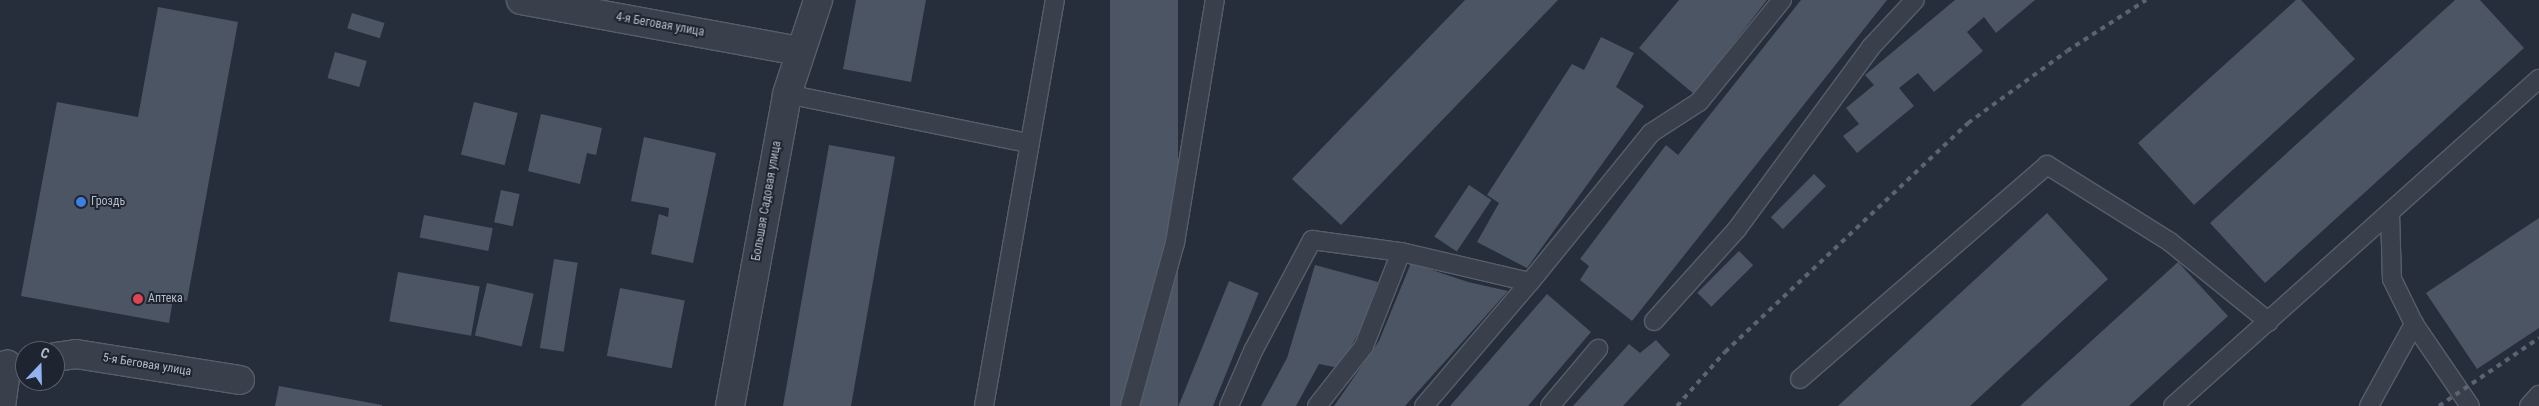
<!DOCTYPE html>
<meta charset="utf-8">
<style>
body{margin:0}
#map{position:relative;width:2539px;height:406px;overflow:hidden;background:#262e3c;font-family:"Roboto Condensed",sans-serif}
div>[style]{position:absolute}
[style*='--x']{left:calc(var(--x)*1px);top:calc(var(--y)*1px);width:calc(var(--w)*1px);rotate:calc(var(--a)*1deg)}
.building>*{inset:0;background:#4c5564;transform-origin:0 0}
.roads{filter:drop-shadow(1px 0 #575e6a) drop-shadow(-1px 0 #575e6a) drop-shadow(0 1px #575e6a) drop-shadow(0 -1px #575e6a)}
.lane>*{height:18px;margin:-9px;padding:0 9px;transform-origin:9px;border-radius:9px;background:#39404c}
.street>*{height:28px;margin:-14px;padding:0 14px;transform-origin:14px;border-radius:14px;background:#39404c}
.rail>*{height:4px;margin-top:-2px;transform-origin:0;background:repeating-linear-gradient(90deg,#5c6473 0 5px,transparent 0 10px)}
.dots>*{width:14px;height:14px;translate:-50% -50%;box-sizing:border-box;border:2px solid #1e2531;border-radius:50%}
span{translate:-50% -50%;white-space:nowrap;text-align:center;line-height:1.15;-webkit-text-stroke:4px #1e2531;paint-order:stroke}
.street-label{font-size:12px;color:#b5bbc7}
.poi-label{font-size:12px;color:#b5bbc7}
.left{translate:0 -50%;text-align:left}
.north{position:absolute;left:15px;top:341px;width:50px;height:50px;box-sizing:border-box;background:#1e2531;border:1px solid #5a616d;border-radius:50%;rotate:21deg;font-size:14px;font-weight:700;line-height:20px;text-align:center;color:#b5bbc7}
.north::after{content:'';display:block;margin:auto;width:18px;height:22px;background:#92b2f0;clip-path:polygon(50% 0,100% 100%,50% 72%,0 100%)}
</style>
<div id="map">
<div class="building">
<div style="clip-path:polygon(856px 0,926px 0,911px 82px,843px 69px)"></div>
<div style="left:1110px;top:0;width:68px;height:413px"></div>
<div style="clip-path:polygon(1465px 0,1558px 0,1341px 225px,1292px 179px)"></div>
<div style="clip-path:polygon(1679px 0,1767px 0,1694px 94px,1639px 48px)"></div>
<div style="clip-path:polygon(1801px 0,1887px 0,1632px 321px,1580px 280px,1589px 266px,1580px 259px,1666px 145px,1678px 155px)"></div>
<div style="clip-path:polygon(1955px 0,2035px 0,1996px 33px,1984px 17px,1967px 32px,1983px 51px,1934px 92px,1918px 73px,1899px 88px,1914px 106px,1857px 153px,1843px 136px,1859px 124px,1846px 108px,1874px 85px,1865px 75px)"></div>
<div style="clip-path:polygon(2296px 0,2301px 0,2355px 59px,2194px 205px,2138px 143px)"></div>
<div style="clip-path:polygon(2455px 0,2480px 0,2524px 48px,2265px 283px,2210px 223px)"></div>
<div style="clip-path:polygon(158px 7px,238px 22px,187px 301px,173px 299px,169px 323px,21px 296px,57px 102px,138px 117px)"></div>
<div style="left:352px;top:13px;width:34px;height:16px;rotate:17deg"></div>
<div style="clip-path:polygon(1601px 37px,1634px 53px,1616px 87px,1644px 106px,1527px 268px,1477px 242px,1499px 203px,1487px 195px,1572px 64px,1584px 70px)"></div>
<div style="left:335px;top:52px;width:33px;height:27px;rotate:16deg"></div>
<div style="left:474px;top:102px;width:45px;height:54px;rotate:14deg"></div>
<div style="clip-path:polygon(541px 114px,602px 128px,596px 155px,587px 153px,580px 184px,528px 171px)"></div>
<div style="clip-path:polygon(644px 137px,716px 153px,693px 263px,651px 254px,659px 214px,668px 217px,669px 208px,631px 201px)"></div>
<div style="left:829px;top:145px;width:67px;height:265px;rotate:10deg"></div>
<div style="left:1814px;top:174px;width:17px;height:61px;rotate:45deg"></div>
<div style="left:1469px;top:185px;width:27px;height:62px;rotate:34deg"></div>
<div style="left:501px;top:190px;width:19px;height:33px;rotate:12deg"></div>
<div style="clip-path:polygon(2047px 213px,2108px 279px,1970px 406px,1838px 406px)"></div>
<div style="left:424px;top:215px;width:70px;height:23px;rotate:11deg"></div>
<div style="clip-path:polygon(2539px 218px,2539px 328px,2477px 369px,2426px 293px)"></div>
<div style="left:1739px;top:251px;width:20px;height:59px;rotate:45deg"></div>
<div style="left:554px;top:259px;width:24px;height:90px;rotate:9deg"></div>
<div style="clip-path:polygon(2178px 262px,2228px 316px,2129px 406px,2020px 406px)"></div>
<div style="clip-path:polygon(1411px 263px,1468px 282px,1508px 291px,1405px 406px,1334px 406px,1379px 341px)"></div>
<div style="clip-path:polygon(1315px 265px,1378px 282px,1360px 330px,1339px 368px,1319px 364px,1296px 406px,1261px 406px,1287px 358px)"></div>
<div style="left:398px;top:272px;width:83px;height:50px;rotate:10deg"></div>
<div style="left:1229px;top:281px;width:32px;height:135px;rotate:22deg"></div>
<div style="left:487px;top:283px;width:48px;height:54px;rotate:13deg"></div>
<div style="left:620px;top:288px;width:66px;height:69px;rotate:11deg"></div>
<div style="clip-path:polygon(1547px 294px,1591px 332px,1528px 406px,1450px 406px)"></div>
<div style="clip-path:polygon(1656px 340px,1670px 355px,1623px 406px,1573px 406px,1629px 344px,1640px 353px)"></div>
<div style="clip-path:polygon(279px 386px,382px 405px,382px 406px,275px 406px)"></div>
</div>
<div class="roads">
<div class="lane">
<div style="--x:787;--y:94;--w:246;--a:11.5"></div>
<div style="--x:2390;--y:213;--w:66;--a:88.3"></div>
<div style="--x:2392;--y:279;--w:50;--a:63.9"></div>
<div style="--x:2414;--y:324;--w:99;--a:55.7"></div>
<div style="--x:1654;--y:321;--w:124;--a:-47.9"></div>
<div style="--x:1737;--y:229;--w:226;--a:-53.6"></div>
<div style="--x:1871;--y:47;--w:64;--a:-46.9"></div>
<div style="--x:1800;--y:379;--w:327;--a:-40.9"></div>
<div style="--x:2047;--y:165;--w:145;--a:32"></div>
<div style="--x:2170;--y:242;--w:127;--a:38.9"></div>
<div style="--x:984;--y:406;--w:412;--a:-80.1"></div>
<div style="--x:1130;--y:406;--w:169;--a:-74.6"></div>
<div style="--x:1175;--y:243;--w:246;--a:-80.7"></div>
<div style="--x:1229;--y:406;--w:60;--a:-66.4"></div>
<div style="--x:1253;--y:351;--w:126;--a:-62"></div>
<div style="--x:1312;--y:240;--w:90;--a:7.7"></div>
<div style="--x:1317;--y:406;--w:76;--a:-51.9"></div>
<div style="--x:1364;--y:346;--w:101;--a:-68.5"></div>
<div style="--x:1401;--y:252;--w:132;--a:13.1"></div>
<div style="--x:1424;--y:406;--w:163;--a:-49.5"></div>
<div style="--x:1530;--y:282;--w:192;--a:-50.9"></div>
<div style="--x:1651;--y:133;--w:57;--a:-32.9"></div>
<div style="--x:1699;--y:102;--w:132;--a:-50.9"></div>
<div style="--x:1550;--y:406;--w:75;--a:-49.9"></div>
<div style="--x:2173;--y:406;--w:491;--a:-41.8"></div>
<div style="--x:2369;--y:406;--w:94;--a:-61.2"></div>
<div style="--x:2529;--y:406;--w:15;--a:-48"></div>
</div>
<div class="street">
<div style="--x:521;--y:0;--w:283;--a:10.4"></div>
<div style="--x:55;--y:357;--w:21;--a:-8"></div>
<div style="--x:76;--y:354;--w:166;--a:9"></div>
<div style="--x:1;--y:406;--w:42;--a:-81.9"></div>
<div style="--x:730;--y:406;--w:317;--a:-79.6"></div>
<div style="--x:787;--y:94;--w:99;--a:-71.7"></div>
</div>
</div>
<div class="rail">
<div style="--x:1677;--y:406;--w:72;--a:-48.4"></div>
<div style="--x:1725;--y:352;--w:334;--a:-43.3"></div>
<div style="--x:1968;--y:123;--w:122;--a:-36"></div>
<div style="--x:2067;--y:51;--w:94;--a:-32.8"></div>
<div style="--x:2439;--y:406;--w:121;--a:-34.2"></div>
</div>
<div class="dots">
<div style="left:81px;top:202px;background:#3f7fe0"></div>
<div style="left:138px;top:299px;background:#e0444e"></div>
</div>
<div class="street-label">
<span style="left:660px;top:25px;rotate:10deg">4-я Беговая улица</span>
<span style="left:767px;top:201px;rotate:-80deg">Большая Садовая улица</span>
<span style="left:147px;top:365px;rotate:9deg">5-я Беговая улица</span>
</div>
<div class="poi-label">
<span class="left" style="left:91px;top:202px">Гроздь</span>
<span class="left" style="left:148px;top:299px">Аптека</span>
</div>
<div class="north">С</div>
</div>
